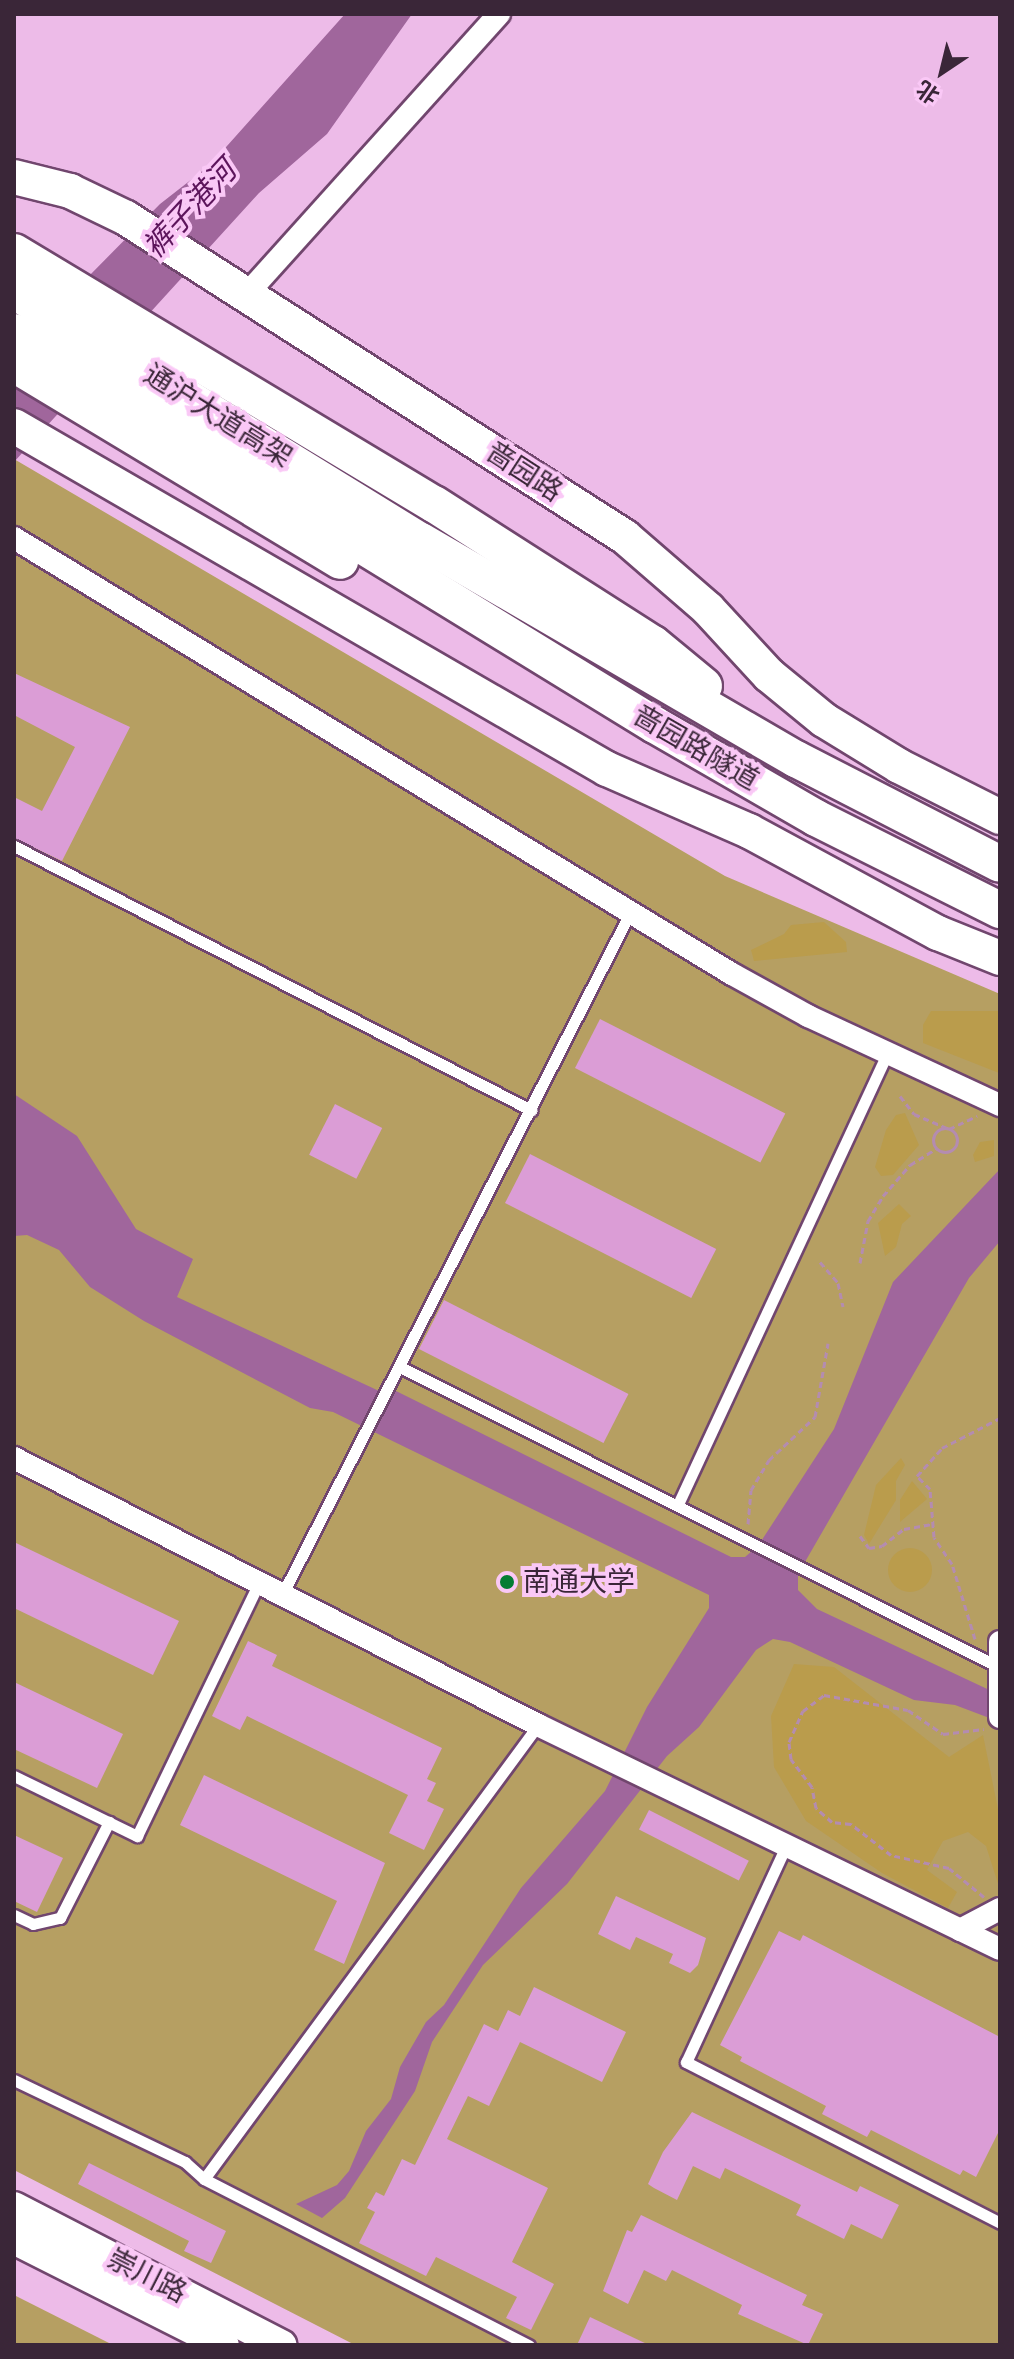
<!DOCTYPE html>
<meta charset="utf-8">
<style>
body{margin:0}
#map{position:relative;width:1014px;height:2359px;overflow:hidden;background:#edbbe8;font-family:Helvetica,"Noto Sans SC",sans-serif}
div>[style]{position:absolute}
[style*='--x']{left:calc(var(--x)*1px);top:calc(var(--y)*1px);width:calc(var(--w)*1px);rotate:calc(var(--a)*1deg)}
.green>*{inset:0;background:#b69f62}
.forest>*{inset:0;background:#ba9c4c}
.round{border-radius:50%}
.water>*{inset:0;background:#a0669c}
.building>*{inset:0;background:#db9dd6;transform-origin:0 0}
.path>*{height:3px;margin-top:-1.5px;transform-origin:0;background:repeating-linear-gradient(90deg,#b48cb0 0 6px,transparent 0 10px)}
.path>.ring{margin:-1.5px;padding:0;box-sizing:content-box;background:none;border:3px solid #b48cb0;border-radius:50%}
.roads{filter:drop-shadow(2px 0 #71466e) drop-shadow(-2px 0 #71466e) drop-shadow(0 2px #71466e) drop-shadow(0 -2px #71466e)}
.service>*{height:11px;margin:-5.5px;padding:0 5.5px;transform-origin:5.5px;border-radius:5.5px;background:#fff}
.minor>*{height:22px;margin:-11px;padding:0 11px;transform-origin:11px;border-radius:11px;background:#fff}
.secondary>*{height:30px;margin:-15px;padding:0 15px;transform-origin:15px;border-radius:15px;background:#fff}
.primary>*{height:34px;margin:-17px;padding:0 17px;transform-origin:17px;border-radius:17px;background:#fff}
.trunk>*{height:36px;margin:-18px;padding:0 18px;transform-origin:18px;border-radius:18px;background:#fff}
.dots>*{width:22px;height:22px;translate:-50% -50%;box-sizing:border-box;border:4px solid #fac8f6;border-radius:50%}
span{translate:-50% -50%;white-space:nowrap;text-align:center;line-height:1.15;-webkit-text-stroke:8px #fac8f6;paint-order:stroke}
.street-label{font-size:28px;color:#3a2638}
.poi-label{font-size:28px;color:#3a2638}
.left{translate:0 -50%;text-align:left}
.water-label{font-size:30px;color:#5d155c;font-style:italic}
.frame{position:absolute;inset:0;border:16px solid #3a2638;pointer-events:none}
.north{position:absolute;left:902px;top:32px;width:80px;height:80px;-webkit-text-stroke:6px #fac8f6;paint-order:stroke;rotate:215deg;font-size:22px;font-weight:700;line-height:32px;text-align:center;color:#3a2638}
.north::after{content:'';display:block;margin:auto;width:28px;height:36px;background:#3a2638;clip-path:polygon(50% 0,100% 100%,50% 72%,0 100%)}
</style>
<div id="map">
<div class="green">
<div style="clip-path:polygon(14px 459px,725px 876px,1000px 994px,1000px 2345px,355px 2345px,14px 2170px)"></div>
<div style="clip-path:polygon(14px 2295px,113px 2345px,14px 2345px)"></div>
</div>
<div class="forest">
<div style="clip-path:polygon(824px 922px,846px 942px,847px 952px,754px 961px,751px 950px,784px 934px,791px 925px)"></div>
<div style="clip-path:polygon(931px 1011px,1000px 1011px,999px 1073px,923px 1043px,923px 1025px)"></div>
<div style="clip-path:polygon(905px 1113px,919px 1145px,893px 1175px,881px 1176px,875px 1167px,886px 1130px,896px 1115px)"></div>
<div style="clip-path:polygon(994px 1140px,994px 1156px,975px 1162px,973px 1155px,980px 1142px)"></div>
<div style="clip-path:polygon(899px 1204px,911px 1216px,902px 1224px,896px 1247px,885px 1256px,878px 1223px)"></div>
<div style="clip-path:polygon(901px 1458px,905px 1465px,896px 1481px,896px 1500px,869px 1544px,864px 1535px,876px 1485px)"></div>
<div style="clip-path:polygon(912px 1481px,927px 1499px,900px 1522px,900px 1500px)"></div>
<div class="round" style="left:888px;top:1548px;width:44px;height:44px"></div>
<div style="clip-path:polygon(794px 1664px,834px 1667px,949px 1757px,983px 1735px,1000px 1819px,1000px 1890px,986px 1846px,968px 1832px,943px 1841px,927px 1870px,957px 1892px,948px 1908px,882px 1873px,806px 1821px,774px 1767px,771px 1716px)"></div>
</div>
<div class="water">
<div style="clip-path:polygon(345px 14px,412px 14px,327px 134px,259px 193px,14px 462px,14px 352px,160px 204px,210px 165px)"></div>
<div style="clip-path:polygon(14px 1094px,77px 1136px,136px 1229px,193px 1259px,177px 1297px,392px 1397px,396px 1391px,731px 1557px,745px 1557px,758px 1546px,834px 1429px,893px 1282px,1000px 1169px,1000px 1241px,969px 1278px,798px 1574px,798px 1590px,817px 1609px,1000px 1695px,1000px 1722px,955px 1705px,914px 1700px,790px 1642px,773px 1639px,756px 1650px,699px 1727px,667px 1756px,567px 1884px,483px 1965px,432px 2042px,415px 2091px,345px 2198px,322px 2218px,296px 2204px,337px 2185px,349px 2171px,366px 2131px,391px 2099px,400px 2067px,426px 2022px,444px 2005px,521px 1888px,605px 1791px,647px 1707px,709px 1608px,709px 1595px,333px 1412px,310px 1408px,144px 1321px,90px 1287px,59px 1250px,27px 1235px,14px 1236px)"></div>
</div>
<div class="building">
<div style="clip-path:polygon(14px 673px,130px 727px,62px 861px,14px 838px,14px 797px,42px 811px,75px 747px,14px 715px)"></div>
<div style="left:600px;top:1019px;width:208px;height:55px;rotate:27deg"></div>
<div style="left:335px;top:1104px;width:53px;height:57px;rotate:27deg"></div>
<div style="left:530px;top:1154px;width:209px;height:55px;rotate:27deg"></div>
<div style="left:444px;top:1300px;width:207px;height:55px;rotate:27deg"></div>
<div style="clip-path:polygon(14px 1542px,179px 1621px,153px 1675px,14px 1608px)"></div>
<div style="clip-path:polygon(248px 1641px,277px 1655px,272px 1666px,442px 1748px,427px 1779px,436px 1783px,427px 1801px,444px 1809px,424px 1850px,389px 1833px,408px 1795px,247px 1716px,240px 1730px,212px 1716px)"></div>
<div style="clip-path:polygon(14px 1682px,123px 1734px,97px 1788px,14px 1749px)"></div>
<div style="clip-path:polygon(204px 1775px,385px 1863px,344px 1964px,314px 1950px,337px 1901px,180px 1825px)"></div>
<div style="left:649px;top:1810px;width:112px;height:22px;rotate:27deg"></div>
<div style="clip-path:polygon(14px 1835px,63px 1858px,37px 1912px,14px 1901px)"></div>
<div style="clip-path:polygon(616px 1896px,706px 1938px,698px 1965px,690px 1973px,669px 1963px,673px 1954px,636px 1937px,630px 1950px,598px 1934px)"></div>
<div style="clip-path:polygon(779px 1931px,800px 1941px,803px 1935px,1000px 2037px,1000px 2129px,976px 2177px,963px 2170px,960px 2175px,871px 2130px,867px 2137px,822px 2114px,826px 2106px,740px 2061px,742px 2057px,720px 2045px)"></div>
<div style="clip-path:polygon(534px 1987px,626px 2032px,602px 2082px,520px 2042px,489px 2106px,468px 2096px,447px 2139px,548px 2188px,512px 2262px,554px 2284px,531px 2330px,506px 2318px,517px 2297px,436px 2257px,426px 2276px,359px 2243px,375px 2212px,367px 2208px,376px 2192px,384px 2196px,402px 2159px,415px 2165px,484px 2024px,498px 2031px,508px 2010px,520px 2016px)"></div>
<div style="clip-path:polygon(692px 2112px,857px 2192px,860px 2186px,899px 2205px,882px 2239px,851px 2224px,844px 2239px,796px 2215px,801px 2205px,725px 2168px,720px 2179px,693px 2166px,677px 2200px,654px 2188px,648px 2184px,663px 2152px)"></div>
<div style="clip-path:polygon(89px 2163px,226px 2231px,211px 2263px,184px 2251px,189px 2241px,78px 2184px)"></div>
<div style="clip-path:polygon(641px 2215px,807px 2295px,802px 2305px,823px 2314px,808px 2345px,738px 2314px,742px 2305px,672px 2270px,666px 2281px,644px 2270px,628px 2304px,603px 2291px,627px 2230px,632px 2232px)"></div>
<div style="clip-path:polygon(590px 2317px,649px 2345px,577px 2345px)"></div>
</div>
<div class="path">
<div style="--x:900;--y:1096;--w:23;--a:52"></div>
<div style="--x:914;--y:1114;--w:38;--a:23"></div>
<div style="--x:949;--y:1129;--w:31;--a:-25"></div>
<div class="ring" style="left:933px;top:1128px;width:21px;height:21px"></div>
<div style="--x:820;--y:1262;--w:28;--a:49"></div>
<div style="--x:838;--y:1283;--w:24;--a:78"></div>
<div style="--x:860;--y:1263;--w:43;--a:-79.2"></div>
<div style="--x:868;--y:1221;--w:29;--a:-59"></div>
<div style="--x:883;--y:1196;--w:41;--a:-48.9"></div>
<div style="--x:910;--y:1165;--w:32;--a:-32"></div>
<div style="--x:748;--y:1524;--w:34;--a:-85"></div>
<div style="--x:751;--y:1490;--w:35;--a:-59"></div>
<div style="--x:769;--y:1460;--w:63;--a:-43.1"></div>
<div style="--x:815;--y:1417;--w:75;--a:-80"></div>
<div style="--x:860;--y:1536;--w:15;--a:53"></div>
<div style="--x:869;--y:1548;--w:13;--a:-9"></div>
<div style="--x:882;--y:1546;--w:28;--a:-38"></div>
<div style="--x:904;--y:1529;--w:27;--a:-10"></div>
<div style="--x:975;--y:1639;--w:78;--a:-107"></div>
<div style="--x:952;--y:1564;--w:32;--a:-124"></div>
<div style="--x:934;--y:1537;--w:48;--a:-94.8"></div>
<div style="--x:930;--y:1489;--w:18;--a:-135"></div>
<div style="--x:917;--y:1476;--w:38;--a:-48"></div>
<div style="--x:942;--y:1448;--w:65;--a:-27.3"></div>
<div style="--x:984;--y:1897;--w:45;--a:-140.4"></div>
<div style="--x:949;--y:1868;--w:59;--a:-167.4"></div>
<div style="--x:891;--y:1855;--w:51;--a:-142.2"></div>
<div style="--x:851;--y:1824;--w:19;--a:-174"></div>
<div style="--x:832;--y:1822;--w:21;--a:-139"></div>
<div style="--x:816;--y:1808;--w:21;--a:-101"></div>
<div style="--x:812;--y:1787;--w:35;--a:-127"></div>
<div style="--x:791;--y:1759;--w:17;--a:-97"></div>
<div style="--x:789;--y:1742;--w:34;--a:-66"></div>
<div style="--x:803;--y:1711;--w:26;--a:-37"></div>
<div style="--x:824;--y:1695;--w:85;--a:10.1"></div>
<div style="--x:908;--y:1710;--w:42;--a:34.4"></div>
<div style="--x:943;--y:1734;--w:41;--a:-7"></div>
</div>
<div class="roads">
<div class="service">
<div style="--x:14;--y:846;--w:581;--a:27.05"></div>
<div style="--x:400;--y:1367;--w:670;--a:26.6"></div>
<div style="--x:679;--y:1502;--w:496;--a:-65.1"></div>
<div style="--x:282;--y:1595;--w:763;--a:-62.97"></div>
<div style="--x:14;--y:1776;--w:137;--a:26"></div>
<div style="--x:137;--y:1836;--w:281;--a:-64.3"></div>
<div style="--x:786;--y:1846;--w:238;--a:114.8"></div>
<div style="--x:686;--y:2062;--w:353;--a:27.1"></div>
<div style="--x:14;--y:1915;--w:21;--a:25"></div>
<div style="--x:33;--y:1924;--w:28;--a:-13"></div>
<div style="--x:60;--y:1918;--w:108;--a:-63"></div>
<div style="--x:14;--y:2080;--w:190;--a:25.6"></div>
<div style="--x:185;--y:2162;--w:25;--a:42"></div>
<div style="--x:204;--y:2179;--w:365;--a:27.1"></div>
<div style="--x:204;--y:2179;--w:564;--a:-53.66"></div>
</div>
<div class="minor">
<div style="--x:246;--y:295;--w:378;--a:-48"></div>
<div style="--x:14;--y:538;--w:840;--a:31.27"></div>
<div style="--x:732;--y:974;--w:87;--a:28.9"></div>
<div style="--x:808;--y:1016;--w:212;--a:24.9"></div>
<div style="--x:14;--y:1458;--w:588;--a:27"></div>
<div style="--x:538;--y:1725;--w:513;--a:25.87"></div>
<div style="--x:1000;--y:1642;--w:75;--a:90"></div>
<div style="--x:960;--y:1930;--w:45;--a:-27.7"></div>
</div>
<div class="secondary">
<div style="--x:14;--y:2207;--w:301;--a:27.3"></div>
<div style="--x:14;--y:2239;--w:235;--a:26.8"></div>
</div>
<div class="primary">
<div style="--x:14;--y:177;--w:58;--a:14"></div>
<div style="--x:70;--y:191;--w:62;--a:25.7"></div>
<div style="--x:126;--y:218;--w:592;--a:32.59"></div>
<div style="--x:625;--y:537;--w:110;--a:40.9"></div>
<div style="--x:708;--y:609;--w:90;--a:47.3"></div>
<div style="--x:769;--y:675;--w:71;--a:39.3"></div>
<div style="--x:824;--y:720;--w:88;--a:31.5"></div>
<div style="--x:899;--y:766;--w:113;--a:26.8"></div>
<div style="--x:14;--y:426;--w:685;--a:30.05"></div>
<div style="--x:607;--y:769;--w:155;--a:23.6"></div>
<div style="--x:749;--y:831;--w:215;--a:28.4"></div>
<div style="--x:938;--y:933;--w:67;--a:22"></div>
</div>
<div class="trunk">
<div style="--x:14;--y:252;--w:490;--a:31"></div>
<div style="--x:434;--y:504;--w:260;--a:32.6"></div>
<div style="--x:653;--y:644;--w:66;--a:39.5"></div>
<div style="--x:14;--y:291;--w:478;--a:31.6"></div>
<div style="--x:421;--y:541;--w:434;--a:30.2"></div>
<div style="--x:796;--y:759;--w:229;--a:27.2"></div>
<div style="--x:14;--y:332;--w:752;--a:31.51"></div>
<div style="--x:655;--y:725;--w:186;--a:30"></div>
<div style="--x:816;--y:818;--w:206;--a:26.6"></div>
<div style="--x:14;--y:364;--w:381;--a:31.1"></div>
</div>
</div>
<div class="dots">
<div style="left:507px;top:1582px;background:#047d34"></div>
</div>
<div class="street-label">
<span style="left:218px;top:416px;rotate:32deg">通沪大道高架</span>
<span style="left:524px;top:472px;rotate:33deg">啬园路</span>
<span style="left:696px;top:748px;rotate:30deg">啬园路隧道</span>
<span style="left:147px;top:2276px;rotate:27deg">崇川路</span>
</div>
<div class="poi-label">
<span class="left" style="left:523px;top:1582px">南通大学</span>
</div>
<div class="water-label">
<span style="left:190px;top:209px;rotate:-47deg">裤子港河</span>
</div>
<div class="frame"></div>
<div class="north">北</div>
</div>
